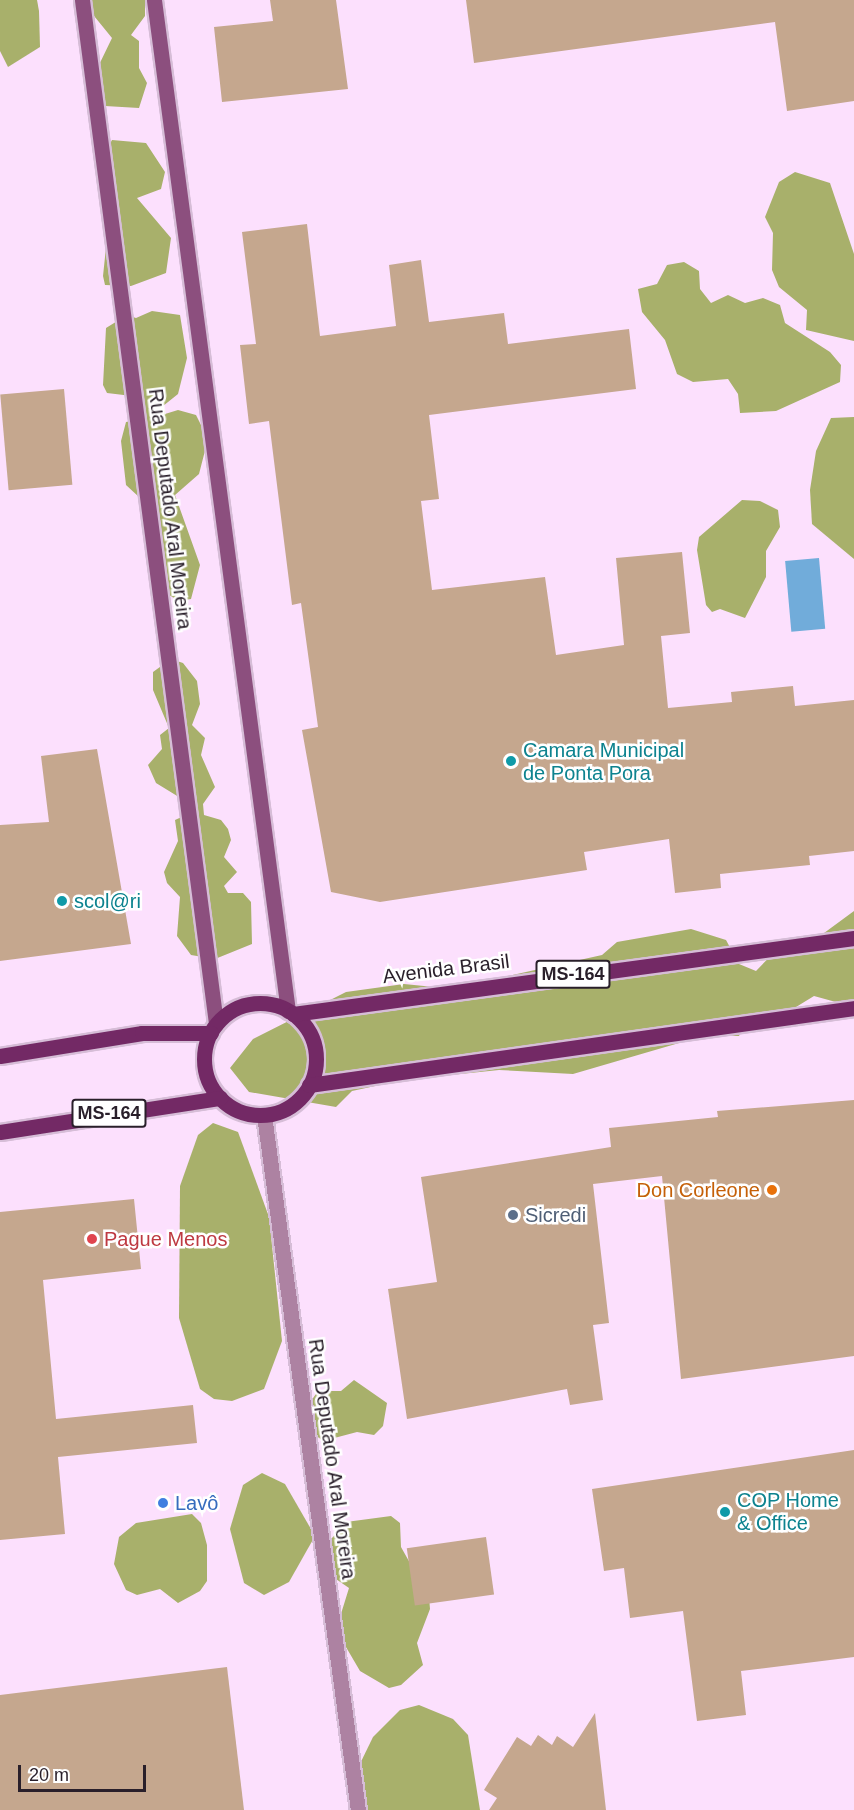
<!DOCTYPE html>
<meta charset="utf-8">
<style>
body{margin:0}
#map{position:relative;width:854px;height:1810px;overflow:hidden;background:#fce0fd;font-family:Arial,sans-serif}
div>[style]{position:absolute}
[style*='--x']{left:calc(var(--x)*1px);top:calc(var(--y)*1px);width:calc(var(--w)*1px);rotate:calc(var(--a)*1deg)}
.forest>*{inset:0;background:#a8b06b}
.water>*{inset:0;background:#71acda;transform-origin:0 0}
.building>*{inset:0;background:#c5a78e;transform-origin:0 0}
.roads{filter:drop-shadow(2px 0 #d6bdd7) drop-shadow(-2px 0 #d6bdd7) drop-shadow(0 2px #d6bdd7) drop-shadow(0 -2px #d6bdd7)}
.street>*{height:15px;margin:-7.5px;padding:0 7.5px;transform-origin:7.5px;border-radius:7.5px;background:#ad82a2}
.secondary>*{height:15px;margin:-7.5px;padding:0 7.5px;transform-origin:7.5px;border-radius:7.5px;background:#8c4f7e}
.primary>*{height:15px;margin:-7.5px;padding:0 7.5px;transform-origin:7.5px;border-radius:7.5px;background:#732965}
.primary>.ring{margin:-7.5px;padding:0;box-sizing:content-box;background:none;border:15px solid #732965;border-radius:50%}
.dots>*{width:16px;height:16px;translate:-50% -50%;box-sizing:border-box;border:3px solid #fff;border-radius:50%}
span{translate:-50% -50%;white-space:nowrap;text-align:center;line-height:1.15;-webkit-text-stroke:5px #fff;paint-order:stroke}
.shield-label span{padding:2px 4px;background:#fff;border:2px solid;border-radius:4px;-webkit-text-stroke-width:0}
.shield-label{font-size:18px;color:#291f2a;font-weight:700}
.street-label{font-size:20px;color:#291f2a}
.culture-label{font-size:20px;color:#0d838f}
.left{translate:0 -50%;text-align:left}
.food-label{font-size:20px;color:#c56008}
.right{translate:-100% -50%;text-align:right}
.service-label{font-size:20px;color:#4e5e75}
.health-label{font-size:20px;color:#be3a42}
.shop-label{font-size:20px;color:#366cbe}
.scale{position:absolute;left:18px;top:1765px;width:128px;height:27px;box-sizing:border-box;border:3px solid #291f2a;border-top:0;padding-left:8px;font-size:18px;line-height:21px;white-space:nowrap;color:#291f2a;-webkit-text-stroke:4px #fff;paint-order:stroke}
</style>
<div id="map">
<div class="forest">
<div style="clip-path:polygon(0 0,37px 0,39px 11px,40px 47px,8px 67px,0 51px)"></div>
<div style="clip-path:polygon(90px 0,145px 0,145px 16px,131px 35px,139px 41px,139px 68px,147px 83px,139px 108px,105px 106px,97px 69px,112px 38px,90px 11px)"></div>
<div style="clip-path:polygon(112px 140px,146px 143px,165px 172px,161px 189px,137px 198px,171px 238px,166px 273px,131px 286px,105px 285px,103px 276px,107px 238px,114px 211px,119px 211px,99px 164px)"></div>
<div style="clip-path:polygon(795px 172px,830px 183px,854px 254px,854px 341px,806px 330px,807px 310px,779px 287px,772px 270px,773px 233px,765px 217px,779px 182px)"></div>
<div style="clip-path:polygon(684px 262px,699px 271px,700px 289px,711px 303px,728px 295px,745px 303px,763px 298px,780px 305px,785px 323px,830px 352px,841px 365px,840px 382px,776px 411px,740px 413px,738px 394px,728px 379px,693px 382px,677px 374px,665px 340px,642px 312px,638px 289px,657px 284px,667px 265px)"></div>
<div style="clip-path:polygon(152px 311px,180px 315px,187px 358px,178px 394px,163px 406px,165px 414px,178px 410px,196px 415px,208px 439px,199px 474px,175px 495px,200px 565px,191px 599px,179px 601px,159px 589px,149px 567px,151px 524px,159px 511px,154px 495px,139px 497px,126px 485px,121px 441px,126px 422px,146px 418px,145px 409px,132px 396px,107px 393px,103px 385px,106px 328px,127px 315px,136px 318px)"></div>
<div style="clip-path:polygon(854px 417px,854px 559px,812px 524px,810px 490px,816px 451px,831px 418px)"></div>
<div style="clip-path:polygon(742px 500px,760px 501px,778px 510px,780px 527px,766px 551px,766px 577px,745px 618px,720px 609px,712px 612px,706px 605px,697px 550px,699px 537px)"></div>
<div style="clip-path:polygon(171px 659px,183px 663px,197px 681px,200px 704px,192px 725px,205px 738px,201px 755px,215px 787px,203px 804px,204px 815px,221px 820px,228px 829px,231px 840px,224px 857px,237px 872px,224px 886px,228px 893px,243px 893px,251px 902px,252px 944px,215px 959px,191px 955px,177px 936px,180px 897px,167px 883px,164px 872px,178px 841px,175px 820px,186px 815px,187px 802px,156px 783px,148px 765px,162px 749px,160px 735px,169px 728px,153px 690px,153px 672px)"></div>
<div style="clip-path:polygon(854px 911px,854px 1007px,814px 996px,783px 1015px,747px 1020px,739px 1036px,703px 1036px,573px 1074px,499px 1070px,403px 1080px,352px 1091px,336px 1107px,249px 1092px,230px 1068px,253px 1039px,346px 992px,404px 984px,484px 992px,508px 976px,602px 955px,617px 942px,691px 929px,726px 940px,739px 964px,756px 971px,782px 944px,820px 936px)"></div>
<div style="clip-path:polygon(213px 1123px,238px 1132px,269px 1217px,282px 1341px,264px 1389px,232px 1401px,214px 1399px,200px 1389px,179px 1318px,180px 1186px,198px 1135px)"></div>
<div style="clip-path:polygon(354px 1380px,387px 1403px,383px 1426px,374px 1435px,357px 1432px,323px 1441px,314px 1434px,311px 1401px,318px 1391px,341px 1391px)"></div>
<div style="clip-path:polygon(262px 1473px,285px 1484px,315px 1536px,289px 1582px,264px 1595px,244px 1583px,230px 1529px,243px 1485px)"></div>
<div style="clip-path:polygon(192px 1514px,201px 1523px,207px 1545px,207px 1581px,200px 1591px,178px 1603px,160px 1589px,137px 1595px,126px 1590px,114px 1564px,119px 1537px,136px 1523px)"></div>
<div style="clip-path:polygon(391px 1516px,400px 1523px,401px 1547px,429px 1597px,430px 1609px,417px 1643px,423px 1665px,401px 1685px,389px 1688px,360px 1671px,336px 1630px,349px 1588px,333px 1577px,325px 1546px,346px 1522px)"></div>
<div style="clip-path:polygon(419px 1705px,453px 1719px,468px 1735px,480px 1810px,358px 1810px,355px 1774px,373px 1737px,400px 1710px)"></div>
</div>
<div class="water">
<div style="left:819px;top:558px;width:71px;height:34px;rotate:85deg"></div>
</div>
<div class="building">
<div style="clip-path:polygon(270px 0,336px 0,348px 89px,222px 102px,214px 27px,273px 21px)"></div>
<div style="clip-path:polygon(466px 0,854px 0,854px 101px,787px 111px,775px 22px,474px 63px)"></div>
<div style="clip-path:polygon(307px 224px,320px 336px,396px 326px,389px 265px,421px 260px,429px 322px,504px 313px,508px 344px,629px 329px,636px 389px,429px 415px,439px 499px,421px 501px,432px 590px,545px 577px,556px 655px,624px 645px,616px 558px,682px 552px,690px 633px,661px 636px,668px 708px,732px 702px,731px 692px,793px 686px,795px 706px,854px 700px,854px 851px,809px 856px,810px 865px,720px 874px,721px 888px,675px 893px,669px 839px,584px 852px,587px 870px,380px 902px,331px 892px,302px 730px,318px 727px,301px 603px,292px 605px,269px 421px,249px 424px,240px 345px,256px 344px,242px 232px)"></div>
<div style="left:64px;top:389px;width:96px;height:64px;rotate:85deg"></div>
<div style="clip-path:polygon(97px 749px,131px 944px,0 961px,0 825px,49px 822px,41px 756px)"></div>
<div style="clip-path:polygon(854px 1100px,854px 1356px,681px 1379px,662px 1176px,593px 1184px,609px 1323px,593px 1325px,603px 1400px,570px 1405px,567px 1389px,407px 1419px,388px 1289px,437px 1282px,421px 1177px,611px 1147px,609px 1128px,718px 1117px,717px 1111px)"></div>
<div style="clip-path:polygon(134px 1199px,141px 1269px,43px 1280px,56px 1419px,193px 1405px,197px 1443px,58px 1457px,65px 1534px,0 1540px,0 1212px)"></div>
<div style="clip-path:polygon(854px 1450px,854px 1657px,741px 1671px,746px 1715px,697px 1721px,683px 1611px,630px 1618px,624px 1568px,604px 1571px,592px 1489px)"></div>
<div style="left:486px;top:1537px;width:58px;height:80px;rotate:82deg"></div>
<div style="clip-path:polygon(227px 1667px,244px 1810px,0 1810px,0 1695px)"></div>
<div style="clip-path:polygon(595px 1713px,606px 1810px,489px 1810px,497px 1798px,484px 1790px,517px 1737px,531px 1746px,538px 1735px,552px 1745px,557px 1736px,573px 1747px)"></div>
</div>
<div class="roads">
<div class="street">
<div style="--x:264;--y:1115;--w:701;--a:82.3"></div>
</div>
<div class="secondary">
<div style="--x:82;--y:0;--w:1033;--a:82.54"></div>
<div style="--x:154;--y:0;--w:1020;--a:82.45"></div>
</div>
<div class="primary">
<div class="ring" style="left:204px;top:1003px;width:97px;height:97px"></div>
<div style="--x:293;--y:1014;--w:566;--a:-7.72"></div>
<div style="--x:0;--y:1056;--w:144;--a:-9.2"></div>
<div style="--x:142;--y:1033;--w:69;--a:0"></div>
<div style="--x:309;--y:1085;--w:550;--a:-8.04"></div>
<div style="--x:0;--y:1132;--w:223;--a:-8.8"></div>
</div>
</div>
<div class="dots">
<div style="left:511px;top:761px;background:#0f9aa8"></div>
<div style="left:62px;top:901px;background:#0f9aa8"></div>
<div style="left:772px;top:1190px;background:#e8710a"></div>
<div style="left:513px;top:1215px;background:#5c6f8a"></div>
<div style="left:92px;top:1239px;background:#e0444e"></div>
<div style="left:163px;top:1503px;background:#3f7fe0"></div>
<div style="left:725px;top:1512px;background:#0f9aa8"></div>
</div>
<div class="shield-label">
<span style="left:573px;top:974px">MS-164</span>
<span style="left:109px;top:1113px">MS-164</span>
</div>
<div class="street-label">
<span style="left:170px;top:509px;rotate:83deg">Rua Deputado Aral Moreira</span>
<span style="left:446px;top:969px;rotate:-7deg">Avenida Brasil</span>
<span style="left:332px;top:1459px;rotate:82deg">Rua Deputado Aral Moreira</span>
</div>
<div class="culture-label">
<span class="left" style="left:523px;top:762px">Camara Municipal<br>de Ponta Pora</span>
<span class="left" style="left:74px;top:901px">scol@ri</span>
<span class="left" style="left:737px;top:1512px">COP Home<br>&amp; Office</span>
</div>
<div class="food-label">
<span class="right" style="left:760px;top:1190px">Don Corleone</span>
</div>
<div class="service-label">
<span class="left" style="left:525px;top:1215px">Sicredi</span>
</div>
<div class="health-label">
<span class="left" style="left:104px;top:1239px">Pague Menos</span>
</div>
<div class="shop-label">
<span class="left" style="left:175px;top:1503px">Lavô</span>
</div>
<div class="scale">20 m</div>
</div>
